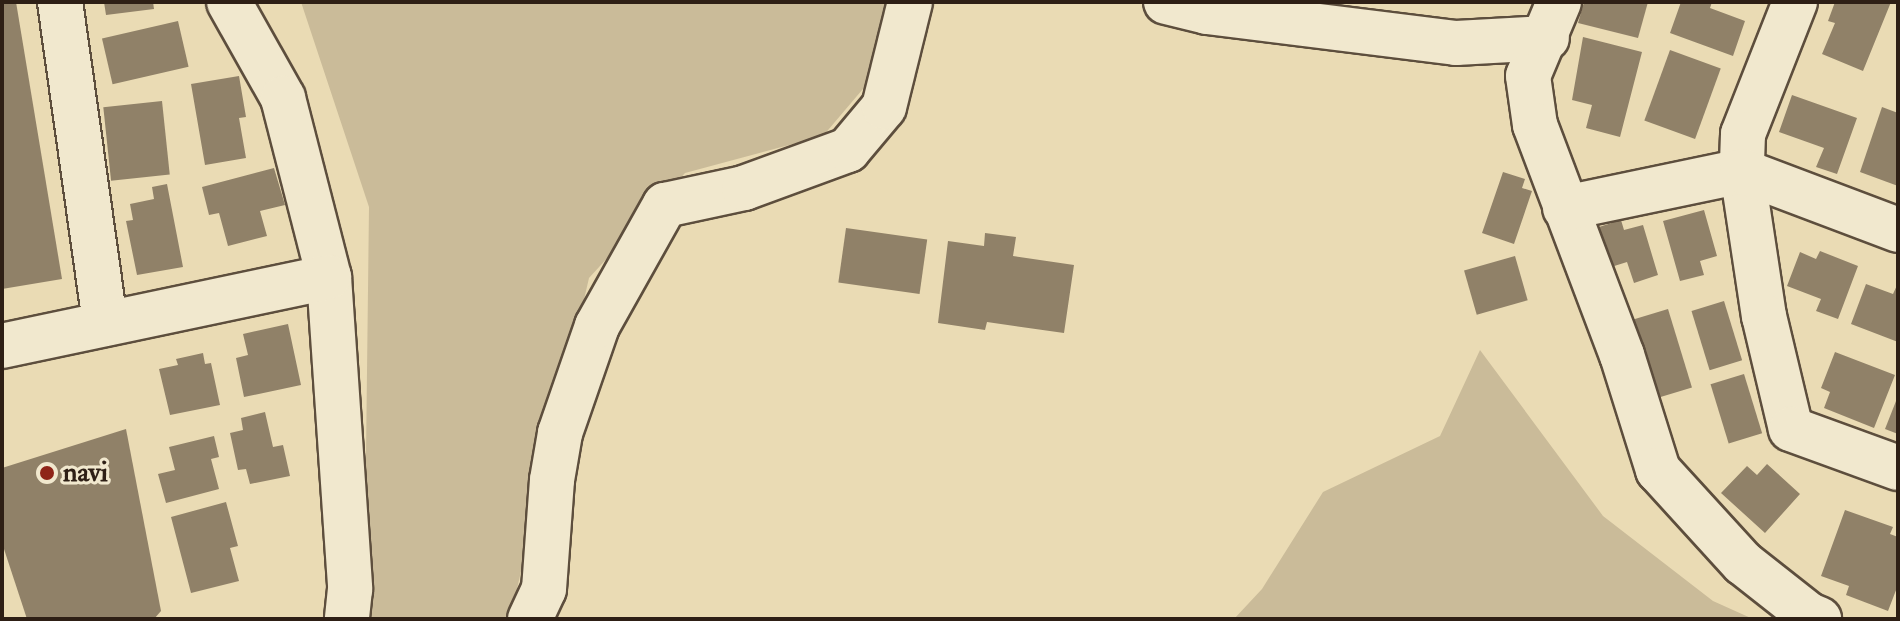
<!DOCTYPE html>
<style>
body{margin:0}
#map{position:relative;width:1900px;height:621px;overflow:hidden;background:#eadbb4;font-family:"IM FELL Double Pica",serif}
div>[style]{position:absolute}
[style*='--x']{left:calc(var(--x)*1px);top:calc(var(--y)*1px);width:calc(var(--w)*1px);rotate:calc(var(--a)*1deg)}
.green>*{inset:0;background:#cabb99}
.building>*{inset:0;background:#908168;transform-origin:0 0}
.roads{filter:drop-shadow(2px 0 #5d4e3d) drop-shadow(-2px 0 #5d4e3d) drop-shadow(0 2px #5d4e3d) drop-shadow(0 -2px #5d4e3d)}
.street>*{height:44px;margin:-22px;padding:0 22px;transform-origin:22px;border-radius:22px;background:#f1e8ce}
.dots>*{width:22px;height:22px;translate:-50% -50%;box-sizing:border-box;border:4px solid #f1e8ce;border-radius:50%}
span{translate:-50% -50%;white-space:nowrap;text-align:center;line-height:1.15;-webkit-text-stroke:6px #f1e8ce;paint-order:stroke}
.poi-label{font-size:28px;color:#2e1f15;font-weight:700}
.left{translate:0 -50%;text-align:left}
.frame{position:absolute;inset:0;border:4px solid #2e1f15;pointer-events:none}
</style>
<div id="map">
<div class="green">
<div style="clip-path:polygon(301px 2px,894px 2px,868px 83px,823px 136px,685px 173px,589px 278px,510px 619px,364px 619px,369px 207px)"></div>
<div style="clip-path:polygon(1480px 350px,1603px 516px,1713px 601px,1753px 619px,1234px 619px,1262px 589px,1323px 492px,1440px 436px)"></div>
</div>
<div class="building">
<div style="clip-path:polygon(2px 2px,16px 2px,62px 279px,2px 289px)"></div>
<div style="clip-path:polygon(104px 2px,153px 2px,154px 9px,106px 15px)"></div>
<div style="clip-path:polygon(1584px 2px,1648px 2px,1638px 38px,1578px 23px)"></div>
<div style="clip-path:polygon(1681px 2px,1712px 2px,1710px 8px,1745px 21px,1733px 56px,1670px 33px)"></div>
<div style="clip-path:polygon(1835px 2px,1891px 2px,1863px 71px,1822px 54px,1835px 23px,1828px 21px)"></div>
<div style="left:178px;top:21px;width:47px;height:78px;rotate:77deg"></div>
<div style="clip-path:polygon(1583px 37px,1642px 52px,1620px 137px,1586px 128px,1592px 105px,1572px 100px)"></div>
<div style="left:1670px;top:50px;width:54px;height:75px;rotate:20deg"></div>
<div style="clip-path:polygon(239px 76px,246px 117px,239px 118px,246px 158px,205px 165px,191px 84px)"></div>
<div style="clip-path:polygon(1792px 95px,1857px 118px,1837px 174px,1816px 167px,1824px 148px,1779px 132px)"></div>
<div style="left:162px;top:101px;width:74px;height:59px;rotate:84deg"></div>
<div style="clip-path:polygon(1882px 107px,1898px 113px,1898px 186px,1860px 172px)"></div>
<div style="clip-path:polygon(274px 168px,285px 205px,260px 211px,267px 236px,228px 246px,219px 213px,209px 215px,202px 187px)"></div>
<div style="clip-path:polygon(1503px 172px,1525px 179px,1522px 188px,1532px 191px,1514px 244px,1482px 233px)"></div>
<div style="clip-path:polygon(167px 184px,183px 267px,137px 275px,126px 221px,133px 220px,130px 204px,154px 199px,152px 187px)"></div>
<div style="clip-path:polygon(1704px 210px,1717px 256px,1700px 261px,1704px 275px,1680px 281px,1663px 221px)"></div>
<div style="clip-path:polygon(1621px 220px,1624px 230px,1643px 225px,1658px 275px,1634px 283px,1627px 262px,1611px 267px,1599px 227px)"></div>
<div style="left:846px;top:228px;width:82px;height:55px;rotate:8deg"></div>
<div style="clip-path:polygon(985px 233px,1016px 237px,1013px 256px,1074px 265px,1064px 333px,987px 322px,985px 330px,938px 323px,948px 241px,984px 246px)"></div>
<div style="clip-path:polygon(1820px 251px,1858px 266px,1838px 319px,1816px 311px,1821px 299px,1787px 286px,1800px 252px,1816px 259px)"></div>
<div style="left:1515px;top:256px;width:46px;height:53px;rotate:74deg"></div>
<div style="clip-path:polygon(1898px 283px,1898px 342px,1851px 324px,1866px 284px,1893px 294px)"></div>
<div style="left:1724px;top:301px;width:62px;height:34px;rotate:73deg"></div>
<div style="left:1668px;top:309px;width:82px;height:38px;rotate:73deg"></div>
<div style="clip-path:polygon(288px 324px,301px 385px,244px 397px,236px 358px,248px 355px,243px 334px)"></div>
<div style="clip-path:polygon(1835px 352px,1895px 375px,1874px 428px,1824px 408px,1830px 392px,1821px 388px)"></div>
<div style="clip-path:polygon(203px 353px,205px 364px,211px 363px,220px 405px,170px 415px,159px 369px,178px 365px,176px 359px)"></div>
<div style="left:1744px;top:374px;width:62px;height:35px;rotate:73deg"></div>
<div style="clip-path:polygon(1898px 396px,1898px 434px,1885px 429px)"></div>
<div style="clip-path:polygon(265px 412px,273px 447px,283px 445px,290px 476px,250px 484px,246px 469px,238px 470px,230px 433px,243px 430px,241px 418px)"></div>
<div style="clip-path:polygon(126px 429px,161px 611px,154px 619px,27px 619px,2px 543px,2px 468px)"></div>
<div style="clip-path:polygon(214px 436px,219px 457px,211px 459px,219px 489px,166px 503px,158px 474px,175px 470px,169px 447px)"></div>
<div style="clip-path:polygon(1767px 464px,1800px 494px,1765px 533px,1721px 493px,1747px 466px,1757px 475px)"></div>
<div style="clip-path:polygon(226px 502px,238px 546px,230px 548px,239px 581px,191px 593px,171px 517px)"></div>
<div style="clip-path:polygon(1845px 510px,1893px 527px,1890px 534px,1898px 537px,1898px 585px,1888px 611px,1846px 595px,1849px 586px,1821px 576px)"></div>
</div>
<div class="roads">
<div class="street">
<div style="--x:60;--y:2;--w:325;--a:82"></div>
<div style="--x:229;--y:2;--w:110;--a:60.6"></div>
<div style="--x:283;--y:98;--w:185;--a:75.6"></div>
<div style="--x:329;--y:277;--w:313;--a:86.1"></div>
<div style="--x:350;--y:589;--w:30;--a:96"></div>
<div style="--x:1166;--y:2;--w:42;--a:13.7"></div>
<div style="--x:1207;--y:12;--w:251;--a:7.1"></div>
<div style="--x:1456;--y:43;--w:91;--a:-3.1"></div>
<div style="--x:1559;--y:2;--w:80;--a:112.7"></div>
<div style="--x:1528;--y:76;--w:49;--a:81.9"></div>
<div style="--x:1535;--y:125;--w:246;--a:69.3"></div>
<div style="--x:1622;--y:355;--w:121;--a:72.6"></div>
<div style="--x:1658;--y:470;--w:126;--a:47.6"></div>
<div style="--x:1743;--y:563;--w:84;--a:38.2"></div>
<div style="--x:1809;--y:615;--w:11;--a:22"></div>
<div style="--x:1795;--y:2;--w:142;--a:111.5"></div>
<div style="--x:1743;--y:134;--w:37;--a:92"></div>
<div style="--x:1742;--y:171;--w:147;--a:81.4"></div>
<div style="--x:1764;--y:316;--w:116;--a:76.6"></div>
<div style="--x:1791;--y:429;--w:114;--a:20"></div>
<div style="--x:1565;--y:208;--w:181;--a:-11.8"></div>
<div style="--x:1742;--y:171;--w:167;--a:20.7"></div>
<div style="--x:2;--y:346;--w:334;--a:-11.9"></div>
<div style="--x:530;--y:619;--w:33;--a:-65"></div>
<div style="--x:544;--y:589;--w:109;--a:-85.8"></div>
<div style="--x:552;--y:480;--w:48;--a:-80.3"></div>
<div style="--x:560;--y:433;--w:113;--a:-70.9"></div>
<div style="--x:597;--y:326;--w:139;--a:-60.7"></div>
<div style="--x:665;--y:205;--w:81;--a:-12.1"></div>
<div style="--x:744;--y:188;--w:111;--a:-20.1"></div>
<div style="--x:848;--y:150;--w:56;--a:-50.1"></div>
<div style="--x:884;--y:107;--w:108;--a:-76.1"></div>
</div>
</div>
<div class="dots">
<div style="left:47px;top:473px;background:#8f2418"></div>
</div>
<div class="poi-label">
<span class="left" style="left:63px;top:473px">navi</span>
</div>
<div class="frame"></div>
</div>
